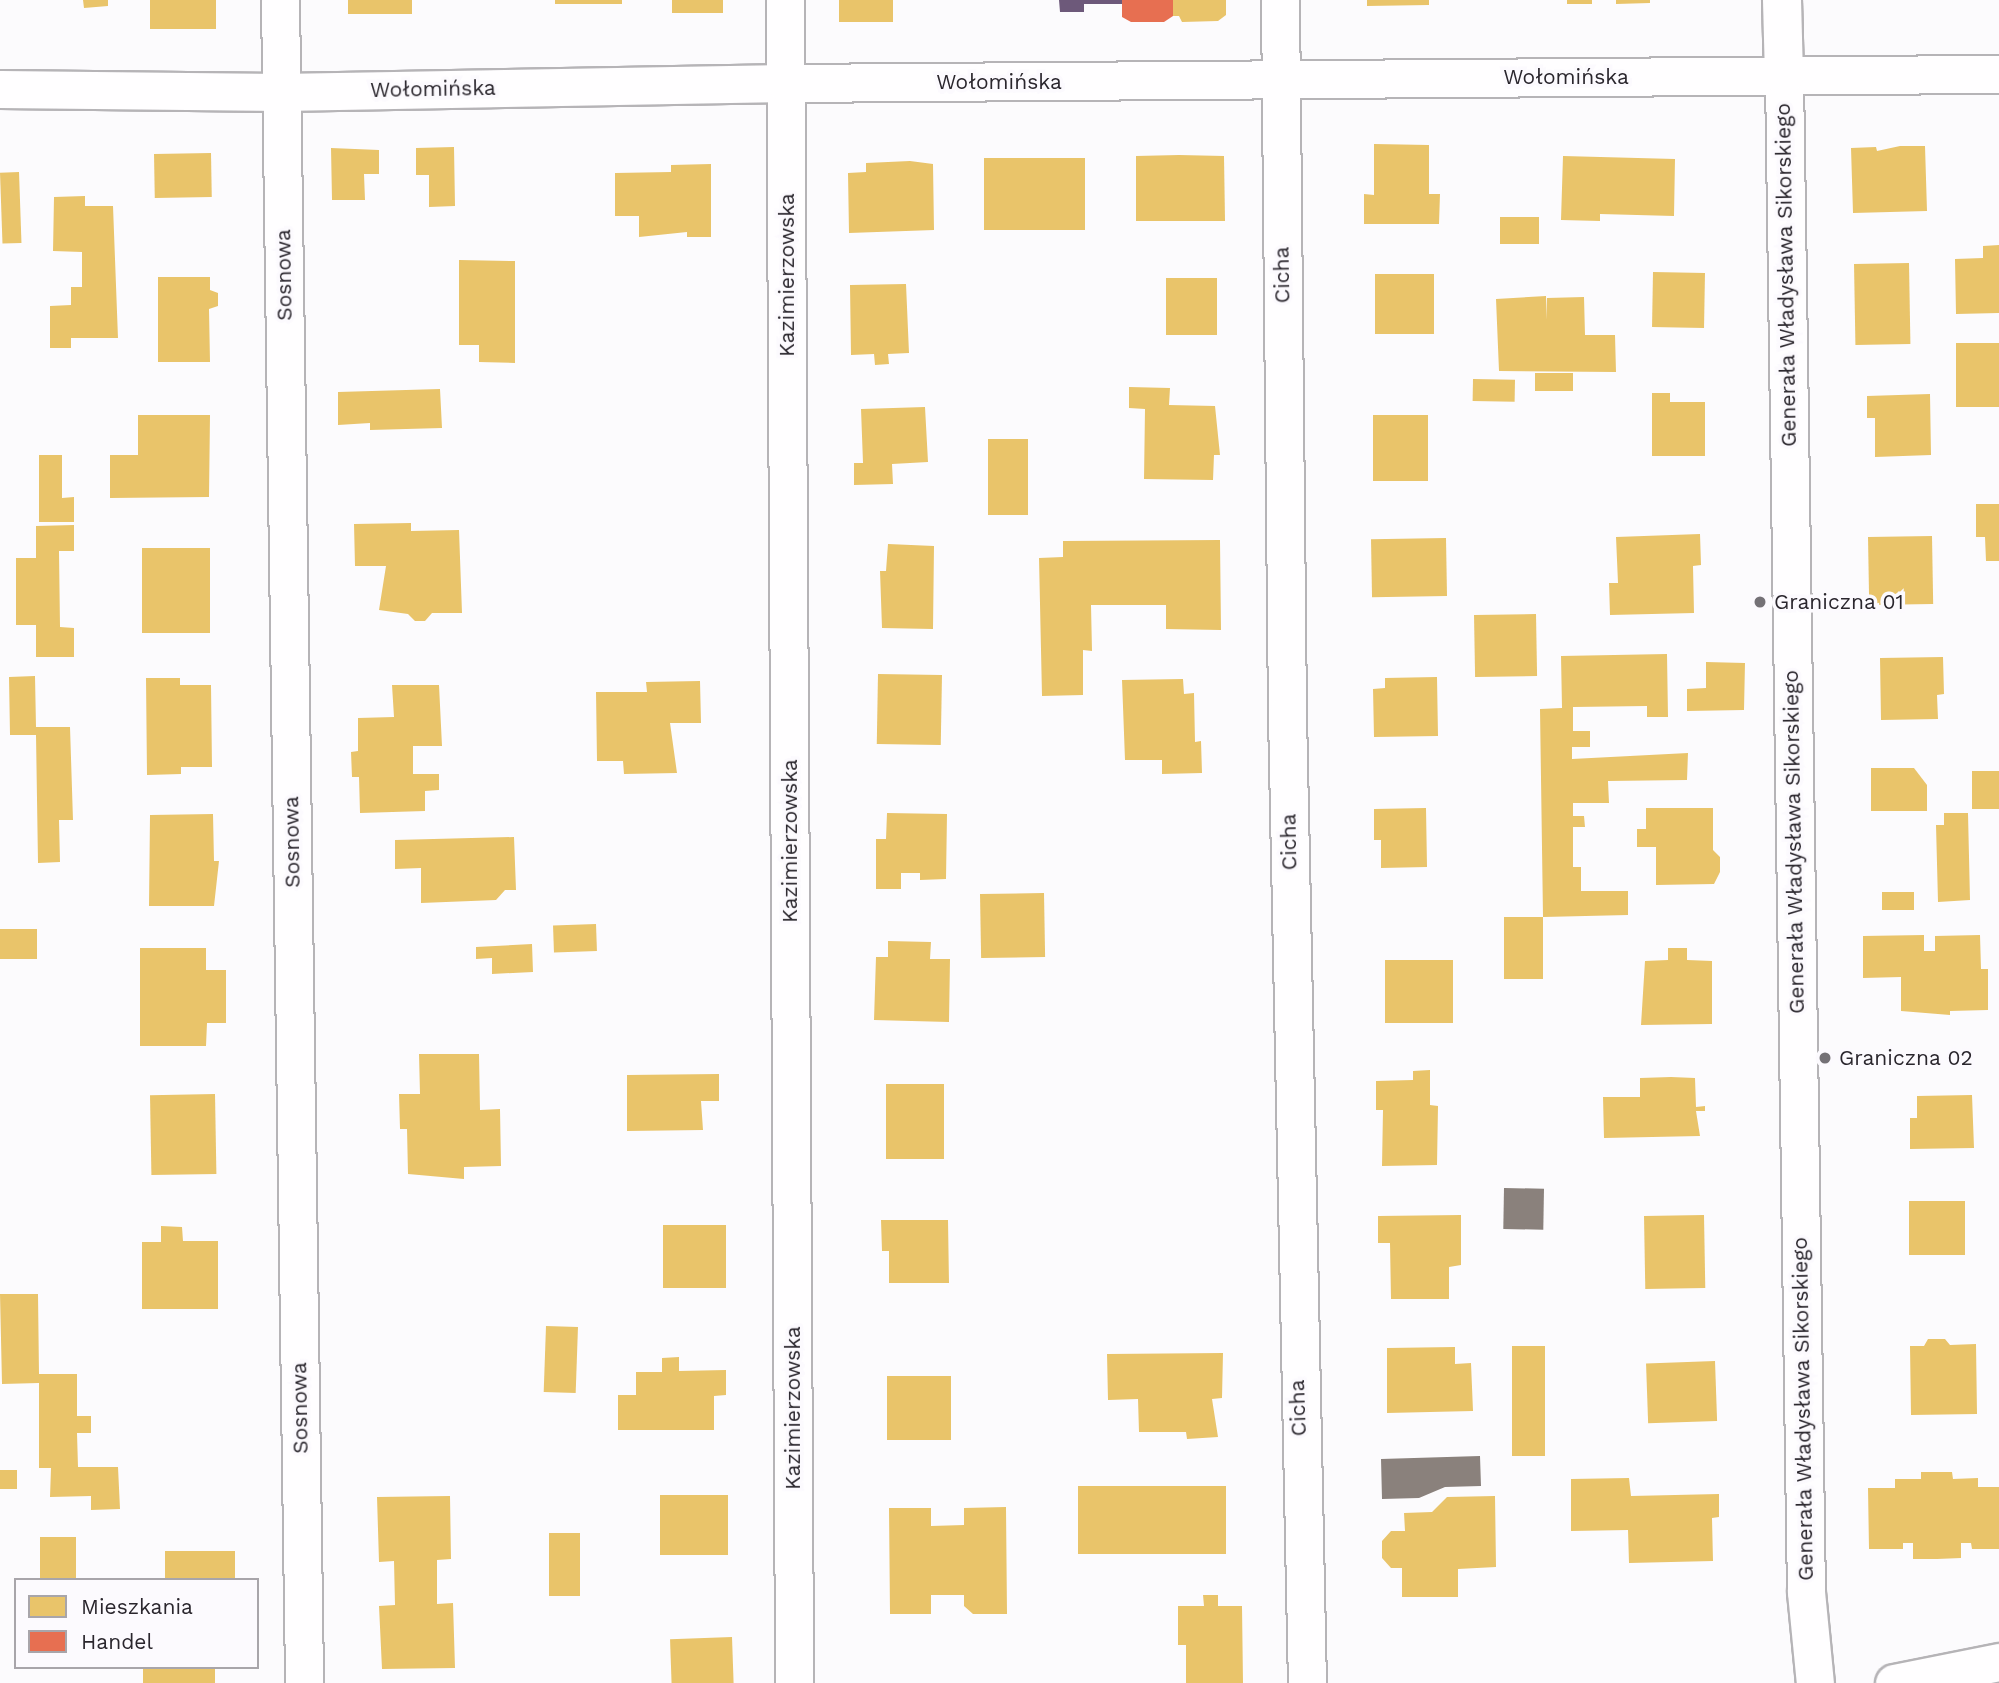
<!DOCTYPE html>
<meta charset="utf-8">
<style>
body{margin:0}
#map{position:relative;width:1999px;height:1683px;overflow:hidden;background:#fcfbfd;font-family:"Work Sans",sans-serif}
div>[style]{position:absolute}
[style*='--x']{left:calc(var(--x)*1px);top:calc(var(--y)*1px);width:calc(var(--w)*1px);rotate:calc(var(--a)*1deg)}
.homes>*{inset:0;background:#e9c46a;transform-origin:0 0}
.shops>*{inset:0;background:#e76f51}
.offices>*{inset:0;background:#6d597a}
.industry>*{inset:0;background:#8a817c;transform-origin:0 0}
.roads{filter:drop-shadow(2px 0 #b6b4b7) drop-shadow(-2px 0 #b6b4b7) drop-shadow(0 2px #b6b4b7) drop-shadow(0 -2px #b6b4b7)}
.minor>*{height:37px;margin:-18.5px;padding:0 18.5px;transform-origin:18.5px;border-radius:18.5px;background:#fffeff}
.tertiary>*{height:38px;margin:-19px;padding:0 19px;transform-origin:19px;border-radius:19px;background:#fffeff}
.dots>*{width:19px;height:19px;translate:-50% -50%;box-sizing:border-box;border:4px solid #fcfafe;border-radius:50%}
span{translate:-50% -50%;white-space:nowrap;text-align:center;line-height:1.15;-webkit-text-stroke:7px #fcfafe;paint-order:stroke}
.street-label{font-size:21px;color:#2a262d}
.poi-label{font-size:21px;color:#2a262d}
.left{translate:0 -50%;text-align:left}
.legend{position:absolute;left:14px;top:1578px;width:245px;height:91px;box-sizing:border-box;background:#fcfafe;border:2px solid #a8a5aa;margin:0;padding:9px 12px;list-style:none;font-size:21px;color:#2a262d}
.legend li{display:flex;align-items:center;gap:14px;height:35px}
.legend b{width:35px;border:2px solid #a8a5aa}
</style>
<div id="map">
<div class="homes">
<div style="clip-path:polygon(83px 0,108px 0,108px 6px,84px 8px)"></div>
<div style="left:150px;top:0;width:66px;height:29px"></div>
<div style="left:348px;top:0;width:64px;height:14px"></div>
<div style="left:555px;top:0;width:67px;height:4px"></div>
<div style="left:672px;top:0;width:51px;height:13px"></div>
<div style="left:839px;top:0;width:54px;height:22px"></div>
<div style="clip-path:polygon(1173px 0,1226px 0,1226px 15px,1218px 21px,1182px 22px,1179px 16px,1173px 16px)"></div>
<div style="clip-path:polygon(1367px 0,1429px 0,1429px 5px,1367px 6px)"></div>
<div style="left:1567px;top:0;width:25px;height:4px"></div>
<div style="clip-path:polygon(1616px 0,1650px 0,1650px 3px,1616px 4px)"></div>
<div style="clip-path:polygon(1374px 144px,1429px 145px,1429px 194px,1440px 194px,1439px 224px,1364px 224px,1364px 194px,1374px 195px)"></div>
<div style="clip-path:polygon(1900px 146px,1925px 146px,1927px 211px,1853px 213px,1851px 148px,1876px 147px,1877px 151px)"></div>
<div style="clip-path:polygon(454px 147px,455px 206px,429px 207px,429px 175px,416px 175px,416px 148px)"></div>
<div style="clip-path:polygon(331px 148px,379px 150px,379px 174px,364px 174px,365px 200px,332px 200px)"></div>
<div style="left:211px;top:153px;width:44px;height:57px;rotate:89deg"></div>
<div style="clip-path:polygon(1179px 155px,1224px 156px,1225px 221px,1136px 221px,1136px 156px)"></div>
<div style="clip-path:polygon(1563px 156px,1675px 159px,1674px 216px,1600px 214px,1600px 221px,1561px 220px)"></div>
<div style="left:984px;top:158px;width:101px;height:72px"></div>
<div style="clip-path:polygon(910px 161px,933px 164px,934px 230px,849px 233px,848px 173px,866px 172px,866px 163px)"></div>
<div style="clip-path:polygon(711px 164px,711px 237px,687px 237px,687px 232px,639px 237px,639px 216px,615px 216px,615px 173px,671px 172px,671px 165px)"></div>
<div style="left:19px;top:172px;width:71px;height:19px;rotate:88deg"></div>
<div style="clip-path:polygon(85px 196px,85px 206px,113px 206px,118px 338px,71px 338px,71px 348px,50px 348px,50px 306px,71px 305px,71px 287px,82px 287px,82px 252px,53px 251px,54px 197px)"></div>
<div style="left:1500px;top:217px;width:39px;height:27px"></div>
<div style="clip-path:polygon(1999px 245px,1999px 313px,1956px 314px,1955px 259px,1983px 258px,1983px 246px)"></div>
<div style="clip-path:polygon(459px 260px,515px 261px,515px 363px,479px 362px,479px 345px,459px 345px)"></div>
<div style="left:1909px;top:263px;width:81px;height:55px;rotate:89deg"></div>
<div style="left:1653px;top:272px;width:52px;height:55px;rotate:1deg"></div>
<div style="left:1375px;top:274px;width:59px;height:60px"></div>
<div style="clip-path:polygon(158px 277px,210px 277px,210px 290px,218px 293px,218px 306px,209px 309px,210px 362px,158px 362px)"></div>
<div style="left:1166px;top:278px;width:51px;height:57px"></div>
<div style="clip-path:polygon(906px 284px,909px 353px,888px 354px,889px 364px,875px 365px,874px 354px,851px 355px,850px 285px)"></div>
<div style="clip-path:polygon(1546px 296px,1547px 320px,1547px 298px,1584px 297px,1585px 335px,1615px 335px,1616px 372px,1499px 371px,1496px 299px)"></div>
<div style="left:1999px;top:343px;width:64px;height:43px;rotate:90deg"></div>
<div style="left:1535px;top:373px;width:38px;height:18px"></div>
<div style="left:1473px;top:379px;width:42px;height:22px;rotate:1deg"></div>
<div style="clip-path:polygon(1129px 387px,1170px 388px,1169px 405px,1215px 406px,1220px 455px,1214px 455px,1213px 480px,1144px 479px,1145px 409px,1129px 408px)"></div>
<div style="clip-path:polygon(440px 389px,442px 428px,370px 430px,370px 423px,338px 425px,338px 392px)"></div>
<div style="clip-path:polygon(1652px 393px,1670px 393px,1670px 402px,1705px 402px,1705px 456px,1652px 456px)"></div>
<div style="clip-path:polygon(1930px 394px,1931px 455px,1875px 457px,1875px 418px,1867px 418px,1867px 396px)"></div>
<div style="clip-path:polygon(925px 407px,928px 462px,892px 464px,893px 484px,854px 485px,854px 463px,863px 463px,861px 409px)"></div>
<div style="clip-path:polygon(138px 415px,210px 415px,209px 497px,110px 498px,110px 455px,138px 455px)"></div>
<div style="left:1373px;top:415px;width:55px;height:66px"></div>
<div style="left:1028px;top:439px;width:76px;height:40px;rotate:90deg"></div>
<div style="clip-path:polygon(39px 455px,62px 455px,62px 498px,74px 497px,74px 522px,39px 522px)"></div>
<div style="clip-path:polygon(1976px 504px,1999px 504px,1999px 561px,1986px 561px,1985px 537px,1976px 537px)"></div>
<div style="clip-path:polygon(411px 523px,411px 531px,459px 530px,462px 613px,432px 613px,425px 621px,415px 621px,408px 614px,379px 610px,386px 566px,355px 566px,354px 524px)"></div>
<div style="clip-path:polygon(74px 525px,74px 551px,59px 551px,60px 627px,74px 628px,74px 657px,36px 657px,36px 625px,16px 625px,16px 558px,36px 558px,36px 526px)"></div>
<div style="clip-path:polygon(1700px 534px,1701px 565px,1693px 566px,1694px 613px,1610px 615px,1609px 583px,1618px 583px,1616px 537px)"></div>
<div style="left:1932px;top:536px;width:68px;height:64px;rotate:89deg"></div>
<div style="left:1446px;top:538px;width:58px;height:75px;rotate:89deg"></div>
<div style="clip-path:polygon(1220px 540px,1221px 630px,1166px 629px,1166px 605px,1091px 605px,1092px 651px,1083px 650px,1083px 695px,1042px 696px,1039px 558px,1063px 557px,1063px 541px)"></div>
<div style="clip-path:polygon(888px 544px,934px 546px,933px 629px,882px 628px,880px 571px,886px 571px)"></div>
<div style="left:142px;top:548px;width:68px;height:85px"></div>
<div style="left:1536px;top:614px;width:62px;height:62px;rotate:89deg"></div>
<div style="clip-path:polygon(1667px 654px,1668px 717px,1647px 717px,1647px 706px,1573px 707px,1573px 731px,1590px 731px,1590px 747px,1572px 747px,1572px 759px,1688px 753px,1687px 780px,1608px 781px,1609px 803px,1573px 803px,1573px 816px,1584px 816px,1585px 827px,1573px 827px,1573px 867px,1581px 867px,1581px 891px,1628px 891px,1628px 915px,1543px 917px,1540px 709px,1562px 708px,1561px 656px)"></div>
<div style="clip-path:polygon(1943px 657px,1944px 694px,1937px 695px,1938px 719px,1881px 720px,1880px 658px)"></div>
<div style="clip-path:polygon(1706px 662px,1745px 663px,1744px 710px,1687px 711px,1687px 689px,1706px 688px)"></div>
<div style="left:878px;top:674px;width:64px;height:70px;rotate:1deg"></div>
<div style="clip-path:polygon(35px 676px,36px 727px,70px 727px,73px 820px,59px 820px,60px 862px,38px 863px,36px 735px,10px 735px,9px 677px)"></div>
<div style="clip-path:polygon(1437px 677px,1438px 736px,1374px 737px,1373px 689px,1385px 688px,1385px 678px)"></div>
<div style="clip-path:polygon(146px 678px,180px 678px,180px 685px,211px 685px,212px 767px,181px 767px,181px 774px,147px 775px)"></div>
<div style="clip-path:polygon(1183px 679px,1184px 694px,1194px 693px,1195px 742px,1201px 741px,1202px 773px,1162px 774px,1162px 760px,1125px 760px,1122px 680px)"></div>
<div style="clip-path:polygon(700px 681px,701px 723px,670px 723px,677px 773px,624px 774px,623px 761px,597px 761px,596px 692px,647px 692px,646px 682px)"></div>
<div style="clip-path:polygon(392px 685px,439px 685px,442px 746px,413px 746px,413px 774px,439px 774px,439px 790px,425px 791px,425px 811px,360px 813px,359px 777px,352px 777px,351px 752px,358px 751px,358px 718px,394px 717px)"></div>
<div style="clip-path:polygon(1871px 768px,1914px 768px,1927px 785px,1927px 811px,1871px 811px)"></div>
<div style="left:1999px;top:771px;width:38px;height:27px;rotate:90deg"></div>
<div style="clip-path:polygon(1426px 808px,1427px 867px,1381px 868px,1381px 840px,1374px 840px,1374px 809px)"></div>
<div style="clip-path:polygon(1646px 808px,1713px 808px,1713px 850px,1720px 857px,1720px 872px,1714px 884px,1656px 885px,1656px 847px,1637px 847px,1637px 829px,1646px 829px)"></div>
<div style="clip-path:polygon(887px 813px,947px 814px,946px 879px,920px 880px,920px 873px,901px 873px,901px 889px,876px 889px,876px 839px,886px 839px)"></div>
<div style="clip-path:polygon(1944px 813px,1968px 813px,1970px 900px,1938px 902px,1936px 825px,1944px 825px)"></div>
<div style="clip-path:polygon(213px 814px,214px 861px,219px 861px,214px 906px,149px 906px,150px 815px)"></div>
<div style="clip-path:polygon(514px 837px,516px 890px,505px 890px,496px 900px,421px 903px,421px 868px,395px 869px,395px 840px)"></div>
<div style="left:1882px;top:892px;width:32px;height:18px"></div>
<div style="left:1044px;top:893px;width:64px;height:64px;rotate:89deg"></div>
<div style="left:1504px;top:917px;width:39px;height:62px"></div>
<div style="left:596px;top:924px;width:27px;height:43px;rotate:88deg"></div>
<div style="left:0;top:929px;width:37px;height:30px"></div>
<div style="clip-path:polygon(1924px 935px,1924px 951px,1935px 951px,1935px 936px,1980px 935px,1981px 969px,1988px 969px,1988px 1010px,1950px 1011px,1950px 1015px,1901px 1011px,1901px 977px,1863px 978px,1863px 936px)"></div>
<div style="clip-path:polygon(888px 941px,931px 942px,930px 959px,950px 959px,949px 1022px,874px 1020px,876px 957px,888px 957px)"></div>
<div style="clip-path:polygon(532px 944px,533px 972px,492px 974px,492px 958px,476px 959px,476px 947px)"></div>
<div style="clip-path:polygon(140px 948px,206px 948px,206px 970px,226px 970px,226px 1023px,207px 1023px,206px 1046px,140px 1046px)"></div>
<div style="clip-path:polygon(1668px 948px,1687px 948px,1687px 960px,1712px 961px,1712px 1024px,1641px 1025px,1645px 961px,1668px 960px)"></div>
<div style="left:1453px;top:960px;width:63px;height:68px;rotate:90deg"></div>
<div style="clip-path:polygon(419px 1054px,479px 1054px,480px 1110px,500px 1109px,501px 1166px,464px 1167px,464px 1179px,408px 1174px,407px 1129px,400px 1129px,399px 1094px,420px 1094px)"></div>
<div style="clip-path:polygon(1430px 1070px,1430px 1105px,1438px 1106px,1437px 1165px,1382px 1166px,1383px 1110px,1376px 1110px,1376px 1081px,1413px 1080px,1413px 1071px)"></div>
<div style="clip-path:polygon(719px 1074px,719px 1101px,701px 1101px,703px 1130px,627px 1131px,627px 1075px)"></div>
<div style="clip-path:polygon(1671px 1077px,1695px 1078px,1696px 1107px,1705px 1106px,1705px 1111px,1696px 1111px,1700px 1136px,1604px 1138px,1603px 1097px,1640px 1097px,1640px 1078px)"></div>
<div style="left:886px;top:1084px;width:58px;height:75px"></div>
<div style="left:215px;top:1094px;width:80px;height:65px;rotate:89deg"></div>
<div style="clip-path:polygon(1972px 1095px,1974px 1148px,1910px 1149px,1910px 1118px,1917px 1118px,1917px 1096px)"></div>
<div style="left:1909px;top:1201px;width:56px;height:54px"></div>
<div style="clip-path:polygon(1461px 1215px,1461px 1265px,1449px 1267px,1449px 1299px,1391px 1299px,1390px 1243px,1378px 1243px,1378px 1216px)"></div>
<div style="left:1704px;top:1215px;width:73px;height:60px;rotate:89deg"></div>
<div style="clip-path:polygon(881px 1220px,948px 1220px,949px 1283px,889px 1283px,889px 1251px,882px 1251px)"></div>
<div style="left:726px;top:1225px;width:63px;height:63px;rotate:90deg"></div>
<div style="clip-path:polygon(161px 1226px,182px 1227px,183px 1241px,218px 1241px,218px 1309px,142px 1309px,142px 1242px,161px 1242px)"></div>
<div style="clip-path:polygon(0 1294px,38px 1294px,39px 1374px,77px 1374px,77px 1416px,91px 1416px,91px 1433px,77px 1433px,78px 1467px,118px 1467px,120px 1509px,91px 1510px,91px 1496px,50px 1497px,51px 1468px,39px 1468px,39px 1383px,2px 1384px)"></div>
<div style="left:546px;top:1326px;width:32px;height:66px;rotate:2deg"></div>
<div style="clip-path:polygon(1928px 1339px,1945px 1339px,1950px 1345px,1976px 1344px,1977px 1414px,1911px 1415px,1910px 1346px,1924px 1346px)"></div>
<div style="left:1512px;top:1346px;width:33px;height:110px"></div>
<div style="clip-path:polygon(1455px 1347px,1455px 1364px,1471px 1363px,1473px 1411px,1387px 1413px,1387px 1348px)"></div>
<div style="clip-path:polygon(1223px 1353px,1222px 1398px,1212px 1399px,1218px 1437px,1187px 1439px,1186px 1432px,1139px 1432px,1138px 1399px,1108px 1400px,1107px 1354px)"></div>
<div style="clip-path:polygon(679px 1357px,679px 1371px,726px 1370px,726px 1395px,714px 1396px,714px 1430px,618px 1430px,618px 1395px,636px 1395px,636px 1372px,662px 1372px,662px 1358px)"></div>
<div style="left:1715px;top:1361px;width:60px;height:69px;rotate:88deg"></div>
<div style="left:887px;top:1376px;width:64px;height:64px"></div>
<div style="left:17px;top:1470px;width:19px;height:17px;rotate:90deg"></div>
<div style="clip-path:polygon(1921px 1472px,1952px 1472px,1953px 1479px,1978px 1478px,1978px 1487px,1999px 1487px,1999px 1549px,1972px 1549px,1971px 1543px,1961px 1543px,1961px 1558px,1937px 1559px,1913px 1559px,1913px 1543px,1903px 1543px,1903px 1549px,1869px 1549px,1868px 1488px,1895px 1488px,1895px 1479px,1921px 1479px)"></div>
<div style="clip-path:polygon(1629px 1478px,1631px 1496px,1719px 1494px,1719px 1517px,1712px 1518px,1713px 1561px,1629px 1563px,1628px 1530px,1571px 1531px,1571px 1479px)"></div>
<div style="left:1226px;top:1486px;width:68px;height:148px;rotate:90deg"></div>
<div style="left:660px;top:1495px;width:68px;height:60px"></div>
<div style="clip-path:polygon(450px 1496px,451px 1559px,437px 1560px,437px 1604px,453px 1603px,455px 1668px,382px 1669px,379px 1606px,395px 1605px,394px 1561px,379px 1562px,377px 1497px)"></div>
<div style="clip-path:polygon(1495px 1496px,1496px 1567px,1458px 1569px,1458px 1597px,1402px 1597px,1402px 1568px,1391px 1568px,1382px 1558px,1382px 1541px,1391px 1531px,1405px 1531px,1404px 1513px,1432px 1512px,1447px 1497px)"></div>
<div style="clip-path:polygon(1006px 1507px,1007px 1614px,973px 1614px,964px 1606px,964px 1595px,931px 1595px,931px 1614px,890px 1614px,889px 1508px,931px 1508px,931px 1526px,964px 1525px,964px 1508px)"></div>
<div style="left:580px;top:1533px;width:63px;height:31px;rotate:90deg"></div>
<div style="left:40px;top:1537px;width:36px;height:43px"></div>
<div style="left:235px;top:1551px;width:29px;height:70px;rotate:90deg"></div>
<div style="clip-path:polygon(1203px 1595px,1218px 1595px,1218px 1606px,1242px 1606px,1243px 1683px,1186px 1683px,1186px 1645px,1178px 1645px,1178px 1606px,1204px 1606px)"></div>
<div style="left:732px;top:1637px;width:46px;height:62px;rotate:88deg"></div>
<div style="left:143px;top:1667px;width:72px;height:16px"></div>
</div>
<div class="shops">
<div style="clip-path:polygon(1122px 0,1173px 0,1173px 16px,1164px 22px,1131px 22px,1122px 17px)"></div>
</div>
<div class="offices">
<div style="clip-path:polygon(1059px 0,1122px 0,1122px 4px,1084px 4px,1084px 12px,1060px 12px)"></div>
</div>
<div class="industry">
<div style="left:1504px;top:1188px;width:40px;height:41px;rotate:1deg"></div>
<div style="clip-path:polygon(1480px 1456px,1481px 1486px,1445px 1487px,1419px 1498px,1382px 1499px,1381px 1459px)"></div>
</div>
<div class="roads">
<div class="minor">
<div style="--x:280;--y:0;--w:1683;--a:89.18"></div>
<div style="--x:785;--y:0;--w:1683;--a:89.69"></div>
<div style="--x:1280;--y:0;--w:714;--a:89.44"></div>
<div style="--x:1287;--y:714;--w:969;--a:88.82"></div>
<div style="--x:1784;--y:76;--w:1516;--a:89.17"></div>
<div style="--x:1806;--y:1592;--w:91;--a:84.4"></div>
<div style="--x:0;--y:89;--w:281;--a:0.6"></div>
<div style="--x:281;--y:92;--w:505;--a:-1.02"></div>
<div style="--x:786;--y:83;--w:1213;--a:-0.43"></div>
<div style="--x:1894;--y:1683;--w:107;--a:-11.3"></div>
</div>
<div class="tertiary">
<div style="--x:1782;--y:0;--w:76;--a:88.5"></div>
</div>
</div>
<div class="dots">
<div style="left:1760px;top:602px;background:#747176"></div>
<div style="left:1825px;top:1058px;background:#747176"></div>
</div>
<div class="street-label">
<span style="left:1566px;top:77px">Wołomińska</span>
<span style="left:999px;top:82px">Wołomińska</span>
<span style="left:433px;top:89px;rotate:-1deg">Wołomińska</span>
<span style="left:284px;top:275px;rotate:-91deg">Sosnowa</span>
<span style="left:787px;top:275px;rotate:-90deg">Kazimierzowska</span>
<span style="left:1282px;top:275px;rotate:-91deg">Cicha</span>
<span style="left:1786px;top:275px;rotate:-91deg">Generała Władysława Sikorskiego</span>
<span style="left:790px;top:841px;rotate:-90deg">Kazimierzowska</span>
<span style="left:292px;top:842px;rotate:-91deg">Sosnowa</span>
<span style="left:1289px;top:842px;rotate:-91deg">Cicha</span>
<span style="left:1794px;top:842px;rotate:-91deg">Generała Władysława Sikorskiego</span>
<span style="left:300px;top:1408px;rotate:-91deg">Sosnowa</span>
<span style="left:793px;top:1408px;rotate:-90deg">Kazimierzowska</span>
<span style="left:1298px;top:1408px;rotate:-92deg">Cicha</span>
<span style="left:1803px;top:1409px;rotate:-91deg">Generała Władysława Sikorskiego</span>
</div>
<div class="poi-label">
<span class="left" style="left:1774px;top:602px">Graniczna 01</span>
<span class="left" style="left:1839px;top:1058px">Graniczna 02</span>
</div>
<ul class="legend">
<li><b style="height:19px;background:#e9c46a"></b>Mieszkania</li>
<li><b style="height:19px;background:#e76f51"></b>Handel</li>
</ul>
</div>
